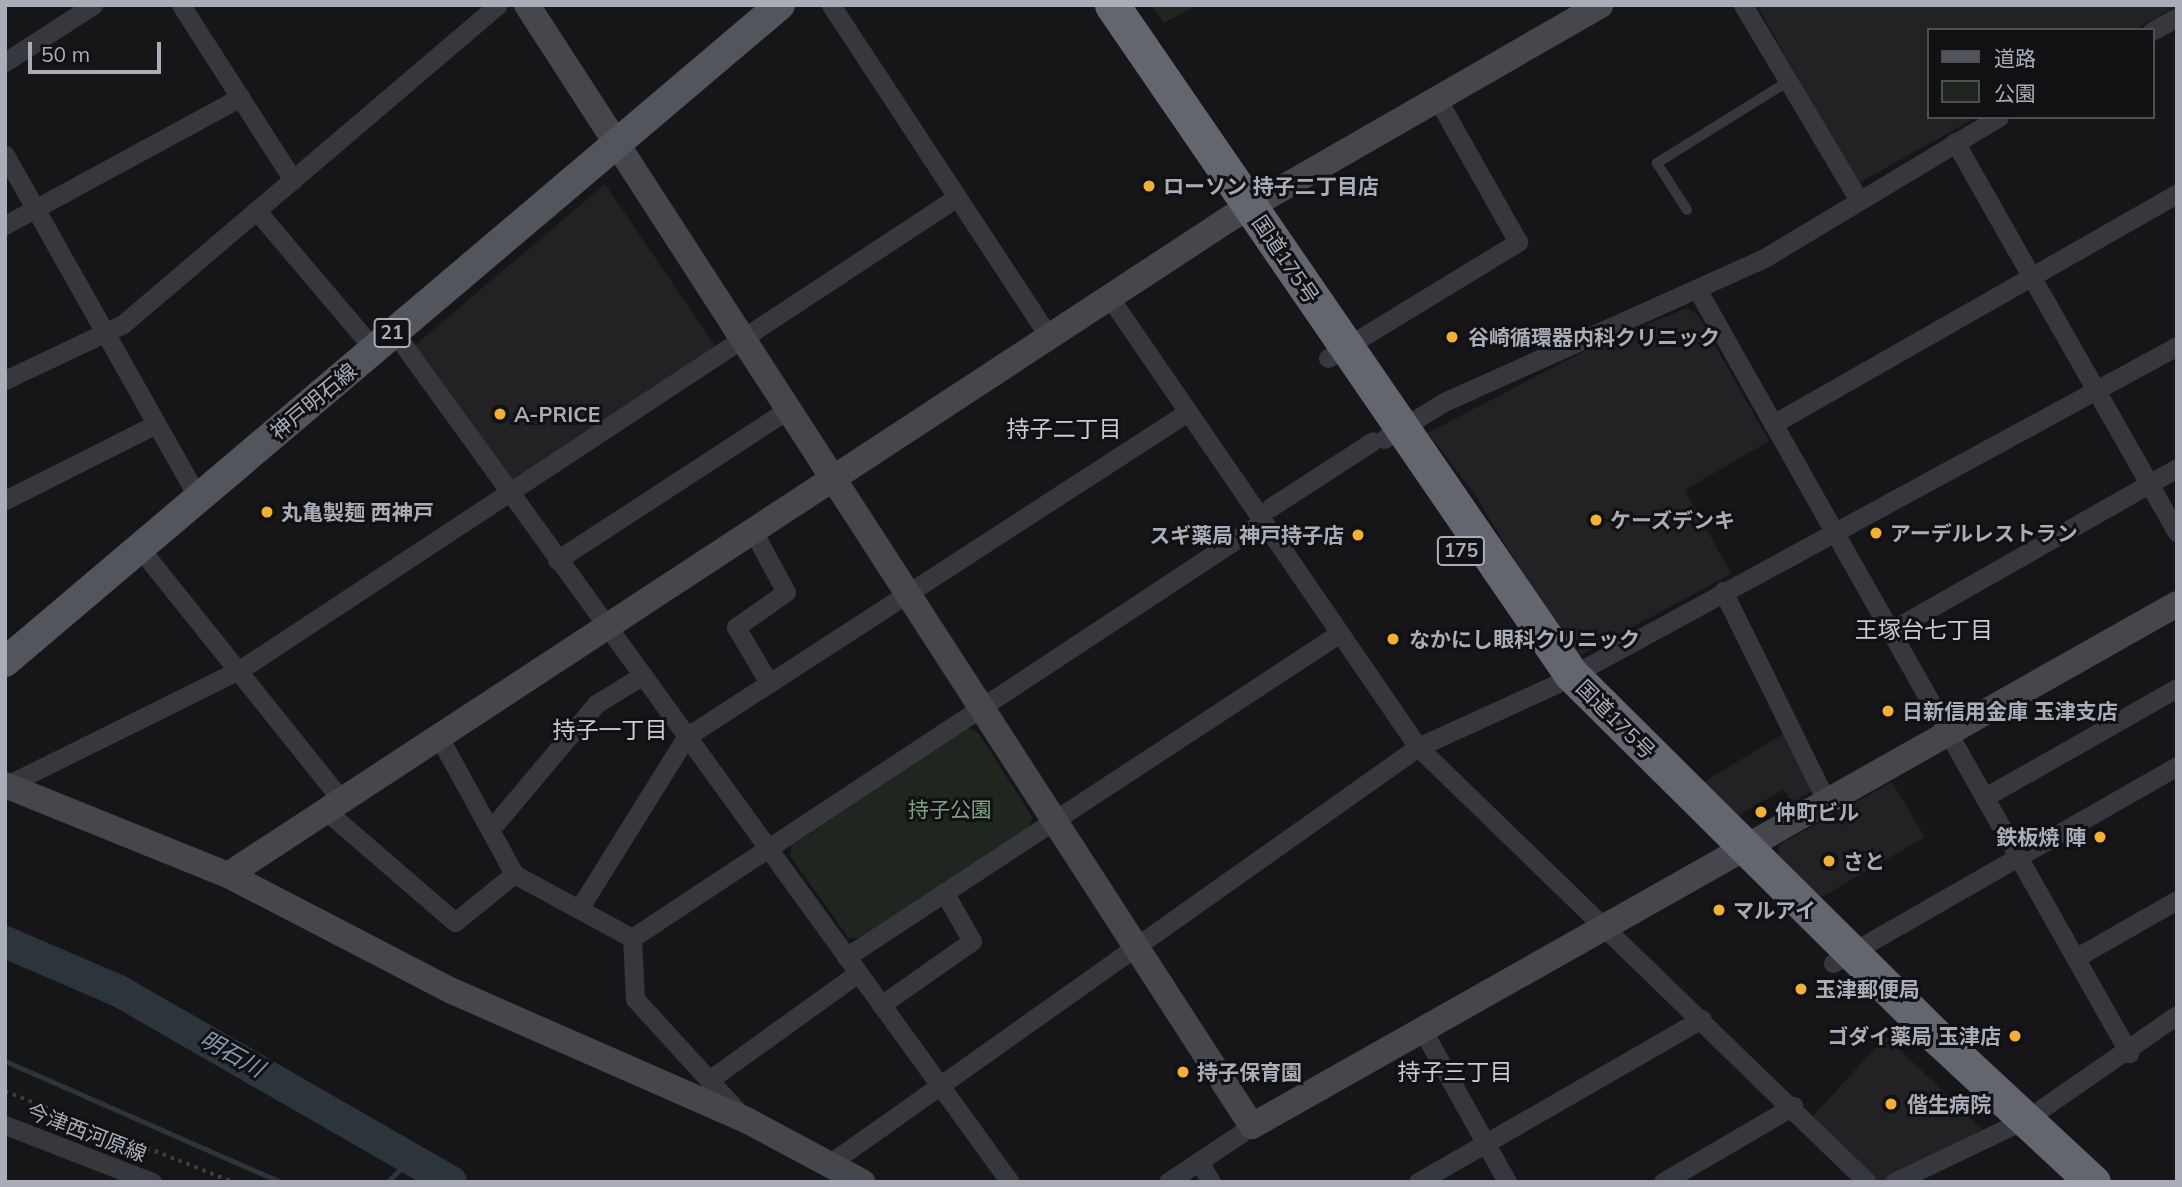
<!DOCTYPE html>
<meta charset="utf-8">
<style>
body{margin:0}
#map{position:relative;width:2182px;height:1187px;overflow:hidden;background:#161618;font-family:Mulish,"Noto Sans JP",sans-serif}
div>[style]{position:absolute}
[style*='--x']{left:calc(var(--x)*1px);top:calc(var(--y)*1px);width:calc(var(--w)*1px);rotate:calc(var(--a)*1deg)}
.built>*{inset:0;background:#222225}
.green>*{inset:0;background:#1e261f}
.stream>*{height:5px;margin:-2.5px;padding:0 2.5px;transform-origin:2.5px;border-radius:2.5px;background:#2c353c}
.river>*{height:32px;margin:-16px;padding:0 16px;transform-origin:16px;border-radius:16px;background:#2c353c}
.path>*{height:3.5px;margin-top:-1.75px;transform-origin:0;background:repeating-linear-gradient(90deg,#3d3f44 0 3.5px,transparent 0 8.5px)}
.lane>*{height:10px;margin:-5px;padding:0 5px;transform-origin:5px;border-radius:5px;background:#37383d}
.street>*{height:19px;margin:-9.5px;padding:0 9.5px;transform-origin:9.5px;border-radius:9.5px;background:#37383d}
.secondary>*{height:26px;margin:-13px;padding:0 13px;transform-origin:13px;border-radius:13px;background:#45474d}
.primary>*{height:30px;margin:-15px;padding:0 15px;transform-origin:15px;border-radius:15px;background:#53555c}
.highway>*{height:35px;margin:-17.5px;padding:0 17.5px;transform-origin:17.5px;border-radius:17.5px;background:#63666e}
.dots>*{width:19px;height:19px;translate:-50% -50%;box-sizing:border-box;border:4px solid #111113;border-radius:50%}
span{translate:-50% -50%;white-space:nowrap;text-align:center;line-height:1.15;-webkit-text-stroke:6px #111113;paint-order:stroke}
.shield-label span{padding:2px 5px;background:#111113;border:2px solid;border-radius:5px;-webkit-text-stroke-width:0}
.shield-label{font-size:19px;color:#a8adb8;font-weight:700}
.poi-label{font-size:21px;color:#a8adb8;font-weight:700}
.left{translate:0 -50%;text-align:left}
.right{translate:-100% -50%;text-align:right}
.street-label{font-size:21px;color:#a8adb8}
.park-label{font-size:21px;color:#7fa381}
.neighbourhood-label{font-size:23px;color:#c9ccd4}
.water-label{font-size:23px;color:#7f9bb3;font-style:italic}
.frame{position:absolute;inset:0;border:7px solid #a8adb8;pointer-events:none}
.legend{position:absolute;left:1927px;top:28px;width:228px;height:91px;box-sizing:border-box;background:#111113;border:2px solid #4d4f55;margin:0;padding:9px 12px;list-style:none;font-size:21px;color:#a8adb8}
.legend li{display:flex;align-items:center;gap:14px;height:35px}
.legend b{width:35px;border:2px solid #4d4f55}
.scale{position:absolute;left:28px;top:42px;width:133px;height:32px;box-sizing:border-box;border:4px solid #a8adb8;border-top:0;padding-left:9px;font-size:21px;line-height:24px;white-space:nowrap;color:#a8adb8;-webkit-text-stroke:5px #111113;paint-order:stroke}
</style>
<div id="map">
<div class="built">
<div style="clip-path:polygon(1757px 5px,2177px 5px,2177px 6px,2134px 30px,1928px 30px,1928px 117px,1977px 117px,1857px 184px)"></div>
<div style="clip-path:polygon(605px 184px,715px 346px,518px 481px,508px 480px,414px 346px)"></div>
<div style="clip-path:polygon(1687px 308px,1698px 315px,1769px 441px,1685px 490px,1731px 574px,1575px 658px,1473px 492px,1428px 433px,1592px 347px)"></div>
<div style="clip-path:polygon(1786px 732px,1813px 790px,1792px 803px,1784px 789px,1734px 818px,1701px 784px)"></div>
<div style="clip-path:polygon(1892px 782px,1925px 837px,1820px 898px,1779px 861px,1779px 845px)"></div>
<div style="clip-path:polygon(1886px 1036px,1982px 1129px,1894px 1182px,1880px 1182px,1812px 1117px)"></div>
</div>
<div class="green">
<div style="clip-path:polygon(1151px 5px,1198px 5px,1164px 23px)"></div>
<div style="clip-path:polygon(968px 728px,979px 734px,1033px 818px,1028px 828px,858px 938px,848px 937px,791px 857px,791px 846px)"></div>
</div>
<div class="stream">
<div style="--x:5;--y:1061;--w:300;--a:23.7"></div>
<div style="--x:387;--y:1182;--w:35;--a:-44"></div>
</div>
<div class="river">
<div style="--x:5;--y:942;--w:124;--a:23.3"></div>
<div style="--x:119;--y:991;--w:383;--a:29.9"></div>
</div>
<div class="path">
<div style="--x:5;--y:1091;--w:245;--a:21.8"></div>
</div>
<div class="lane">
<div style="--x:1687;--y:210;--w:56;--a:-122.6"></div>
<div style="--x:1657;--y:163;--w:153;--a:-31.9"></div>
</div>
<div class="street">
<div style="--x:181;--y:5;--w:208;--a:57.4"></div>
<div style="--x:831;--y:5;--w:394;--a:56.7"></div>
<div style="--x:1743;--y:5;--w:226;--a:59.3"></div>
<div style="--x:2152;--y:31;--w:29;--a:-29"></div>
<div style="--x:5;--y:62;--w:105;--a:-32.9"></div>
<div style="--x:1955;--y:142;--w:449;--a:60.4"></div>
<div style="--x:5;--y:155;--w:394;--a:60.6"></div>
<div style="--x:256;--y:210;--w:182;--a:49.7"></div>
<div style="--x:5;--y:225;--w:268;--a:-28.5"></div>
<div style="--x:1697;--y:289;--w:878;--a:60.51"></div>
<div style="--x:1110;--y:298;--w:544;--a:55.55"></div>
<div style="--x:1418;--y:747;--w:625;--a:44.09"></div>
<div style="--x:394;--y:332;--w:1050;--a:54.07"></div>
<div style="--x:1328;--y:358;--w:223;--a:-31.4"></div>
<div style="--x:1518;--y:242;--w:163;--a:-119.4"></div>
<div style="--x:5;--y:380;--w:131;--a:-25.4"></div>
<div style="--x:123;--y:324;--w:492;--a:-40.4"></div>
<div style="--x:1773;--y:424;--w:465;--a:-29.7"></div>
<div style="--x:1384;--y:439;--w:70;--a:-31.7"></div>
<div style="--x:1444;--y:402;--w:353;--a:-24.2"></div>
<div style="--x:1766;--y:257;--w:272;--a:-31"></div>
<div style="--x:5;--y:500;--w:169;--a:-26.7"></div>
<div style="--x:1271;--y:507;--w:121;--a:-32.9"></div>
<div style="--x:753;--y:531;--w:69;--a:61.6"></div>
<div style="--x:786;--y:592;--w:61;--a:145"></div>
<div style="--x:736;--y:627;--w:65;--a:59.5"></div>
<div style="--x:138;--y:546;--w:323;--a:51.3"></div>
<div style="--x:557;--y:560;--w:275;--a:-33.1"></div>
<div style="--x:1723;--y:591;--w:235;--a:63.8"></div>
<div style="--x:1890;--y:631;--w:330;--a:-29.6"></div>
<div style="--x:438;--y:735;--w:158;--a:61.3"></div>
<div style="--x:514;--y:874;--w:134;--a:28.5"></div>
<div style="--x:7;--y:785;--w:261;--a:-26.4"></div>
<div style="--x:241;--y:669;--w:854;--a:-33.39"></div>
<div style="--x:1985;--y:797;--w:221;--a:-29.6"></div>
<div style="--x:324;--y:809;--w:173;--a:40.8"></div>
<div style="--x:455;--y:922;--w:76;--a:-39.1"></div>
<div style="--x:490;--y:830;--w:165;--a:-49.9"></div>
<div style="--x:596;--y:704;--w:55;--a:-31.7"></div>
<div style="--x:579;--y:909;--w:203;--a:-58.1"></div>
<div style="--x:686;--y:737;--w:596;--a:-32.94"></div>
<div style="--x:846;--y:957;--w:587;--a:-33.26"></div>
<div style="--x:2077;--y:957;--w:115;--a:-29.7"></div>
<div style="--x:1833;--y:963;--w:396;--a:-29.8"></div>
<div style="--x:881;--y:1005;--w:111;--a:-35.1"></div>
<div style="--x:972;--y:941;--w:56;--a:-119.7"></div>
<div style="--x:1422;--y:1029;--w:175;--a:60.9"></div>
<div style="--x:709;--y:1080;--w:183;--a:-35.7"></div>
<div style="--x:741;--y:1115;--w:157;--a:-132.4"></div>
<div style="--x:635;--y:999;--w:61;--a:-92.8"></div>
<div style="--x:632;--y:938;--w:754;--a:-33.42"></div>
<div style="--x:5;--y:1125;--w:158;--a:21.2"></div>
<div style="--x:1200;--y:1163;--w:22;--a:60"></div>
<div style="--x:829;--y:1164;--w:722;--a:-35.3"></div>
<div style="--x:1418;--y:747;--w:149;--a:-24.5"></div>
<div style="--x:1554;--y:685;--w:709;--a:-28.55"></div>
<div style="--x:1168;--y:1182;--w:101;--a:-33.7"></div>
<div style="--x:1418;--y:1182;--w:327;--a:-29.9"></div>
<div style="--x:1663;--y:1182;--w:151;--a:-30.3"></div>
<div style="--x:1894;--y:1182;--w:148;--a:-25.5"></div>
<div style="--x:2028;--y:1118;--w:181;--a:-34.7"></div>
</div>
<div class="secondary">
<div style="--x:527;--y:5;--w:1335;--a:57.11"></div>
<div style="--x:1252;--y:1126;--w:1062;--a:-29.44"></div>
<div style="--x:5;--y:785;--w:240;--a:22"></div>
<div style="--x:228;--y:875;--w:252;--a:27.4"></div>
<div style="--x:452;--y:991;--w:321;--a:23.7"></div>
<div style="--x:746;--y:1120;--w:132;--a:28.1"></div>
<div style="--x:228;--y:875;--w:1200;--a:-33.24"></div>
<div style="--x:1232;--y:217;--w:425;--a:-29.9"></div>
</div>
<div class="primary">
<div style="--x:5;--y:662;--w:1016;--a:-40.29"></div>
</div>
<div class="highway">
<div style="--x:1112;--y:5;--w:811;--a:55.55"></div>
<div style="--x:1571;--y:674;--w:520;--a:44.77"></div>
<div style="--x:1940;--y:1040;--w:209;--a:42.9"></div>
</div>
<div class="dots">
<div style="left:1149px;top:186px;background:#f2b134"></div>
<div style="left:1452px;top:337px;background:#f2b134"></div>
<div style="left:500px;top:414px;background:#f2b134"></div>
<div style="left:267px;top:512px;background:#f2b134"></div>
<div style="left:1596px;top:520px;background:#f2b134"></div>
<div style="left:1876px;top:533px;background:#f2b134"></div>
<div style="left:1358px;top:535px;background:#f2b134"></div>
<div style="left:1393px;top:639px;background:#f2b134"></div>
<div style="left:1888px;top:711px;background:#f2b134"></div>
<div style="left:1761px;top:812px;background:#f2b134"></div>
<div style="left:2100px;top:837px;background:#f2b134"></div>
<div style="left:1829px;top:861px;background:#f2b134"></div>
<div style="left:1719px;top:910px;background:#f2b134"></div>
<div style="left:1801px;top:989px;background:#f2b134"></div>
<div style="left:2015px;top:1036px;background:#f2b134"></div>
<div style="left:1183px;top:1072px;background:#f2b134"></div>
<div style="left:1891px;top:1104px;background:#f2b134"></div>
</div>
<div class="shield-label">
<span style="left:392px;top:333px">21</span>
<span style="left:1461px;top:551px">175</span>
</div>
<div class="poi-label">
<span class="left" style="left:1163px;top:186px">ローソン 持子二丁目店</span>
<span class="left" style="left:1468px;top:337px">谷崎循環器内科クリニック</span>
<span class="left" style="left:514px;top:414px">A-PRICE</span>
<span class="left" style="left:281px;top:512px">丸亀製麺 西神戸</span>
<span class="left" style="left:1610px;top:520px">ケーズデンキ</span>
<span class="left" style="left:1890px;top:533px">アーデルレストラン</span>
<span class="right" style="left:1344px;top:535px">スギ薬局 神戸持子店</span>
<span class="left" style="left:1409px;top:639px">なかにし眼科クリニック</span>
<span class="left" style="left:1902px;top:711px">日新信用金庫 玉津支店</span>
<span class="left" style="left:1775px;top:812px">仲町ビル</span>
<span class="right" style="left:2086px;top:837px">鉄板焼 陣</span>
<span class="left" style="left:1843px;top:861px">さと</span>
<span class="left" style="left:1733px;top:910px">マルアイ</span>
<span class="left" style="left:1815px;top:989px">玉津郵便局</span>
<span class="right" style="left:2001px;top:1036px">ゴダイ薬局 玉津店</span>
<span class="left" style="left:1197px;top:1072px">持子保育園</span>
<span class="left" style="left:1907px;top:1104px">偕生病院</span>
</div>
<div class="street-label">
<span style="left:1286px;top:259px;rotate:56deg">国道175号</span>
<span style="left:313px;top:401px;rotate:-40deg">神戸明石線</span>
<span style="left:1616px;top:719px;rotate:45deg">国道175号</span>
<span style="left:87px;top:1132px;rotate:21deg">今津西河原線</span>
</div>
<div class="park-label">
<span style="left:950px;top:809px">持子公園</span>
</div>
<div class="neighbourhood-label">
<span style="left:1064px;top:429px">持子二丁目</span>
<span style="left:1924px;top:630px">王塚台七丁目</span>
<span style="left:610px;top:730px">持子一丁目</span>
<span style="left:1455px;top:1072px">持子三丁目</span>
</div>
<div class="water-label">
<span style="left:232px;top:1054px;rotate:29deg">明石川</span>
</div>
<div class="frame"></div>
<ul class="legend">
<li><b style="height:9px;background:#53555c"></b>道路</li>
<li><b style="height:19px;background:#1e261f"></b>公園</li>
</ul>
<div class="scale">50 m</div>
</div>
